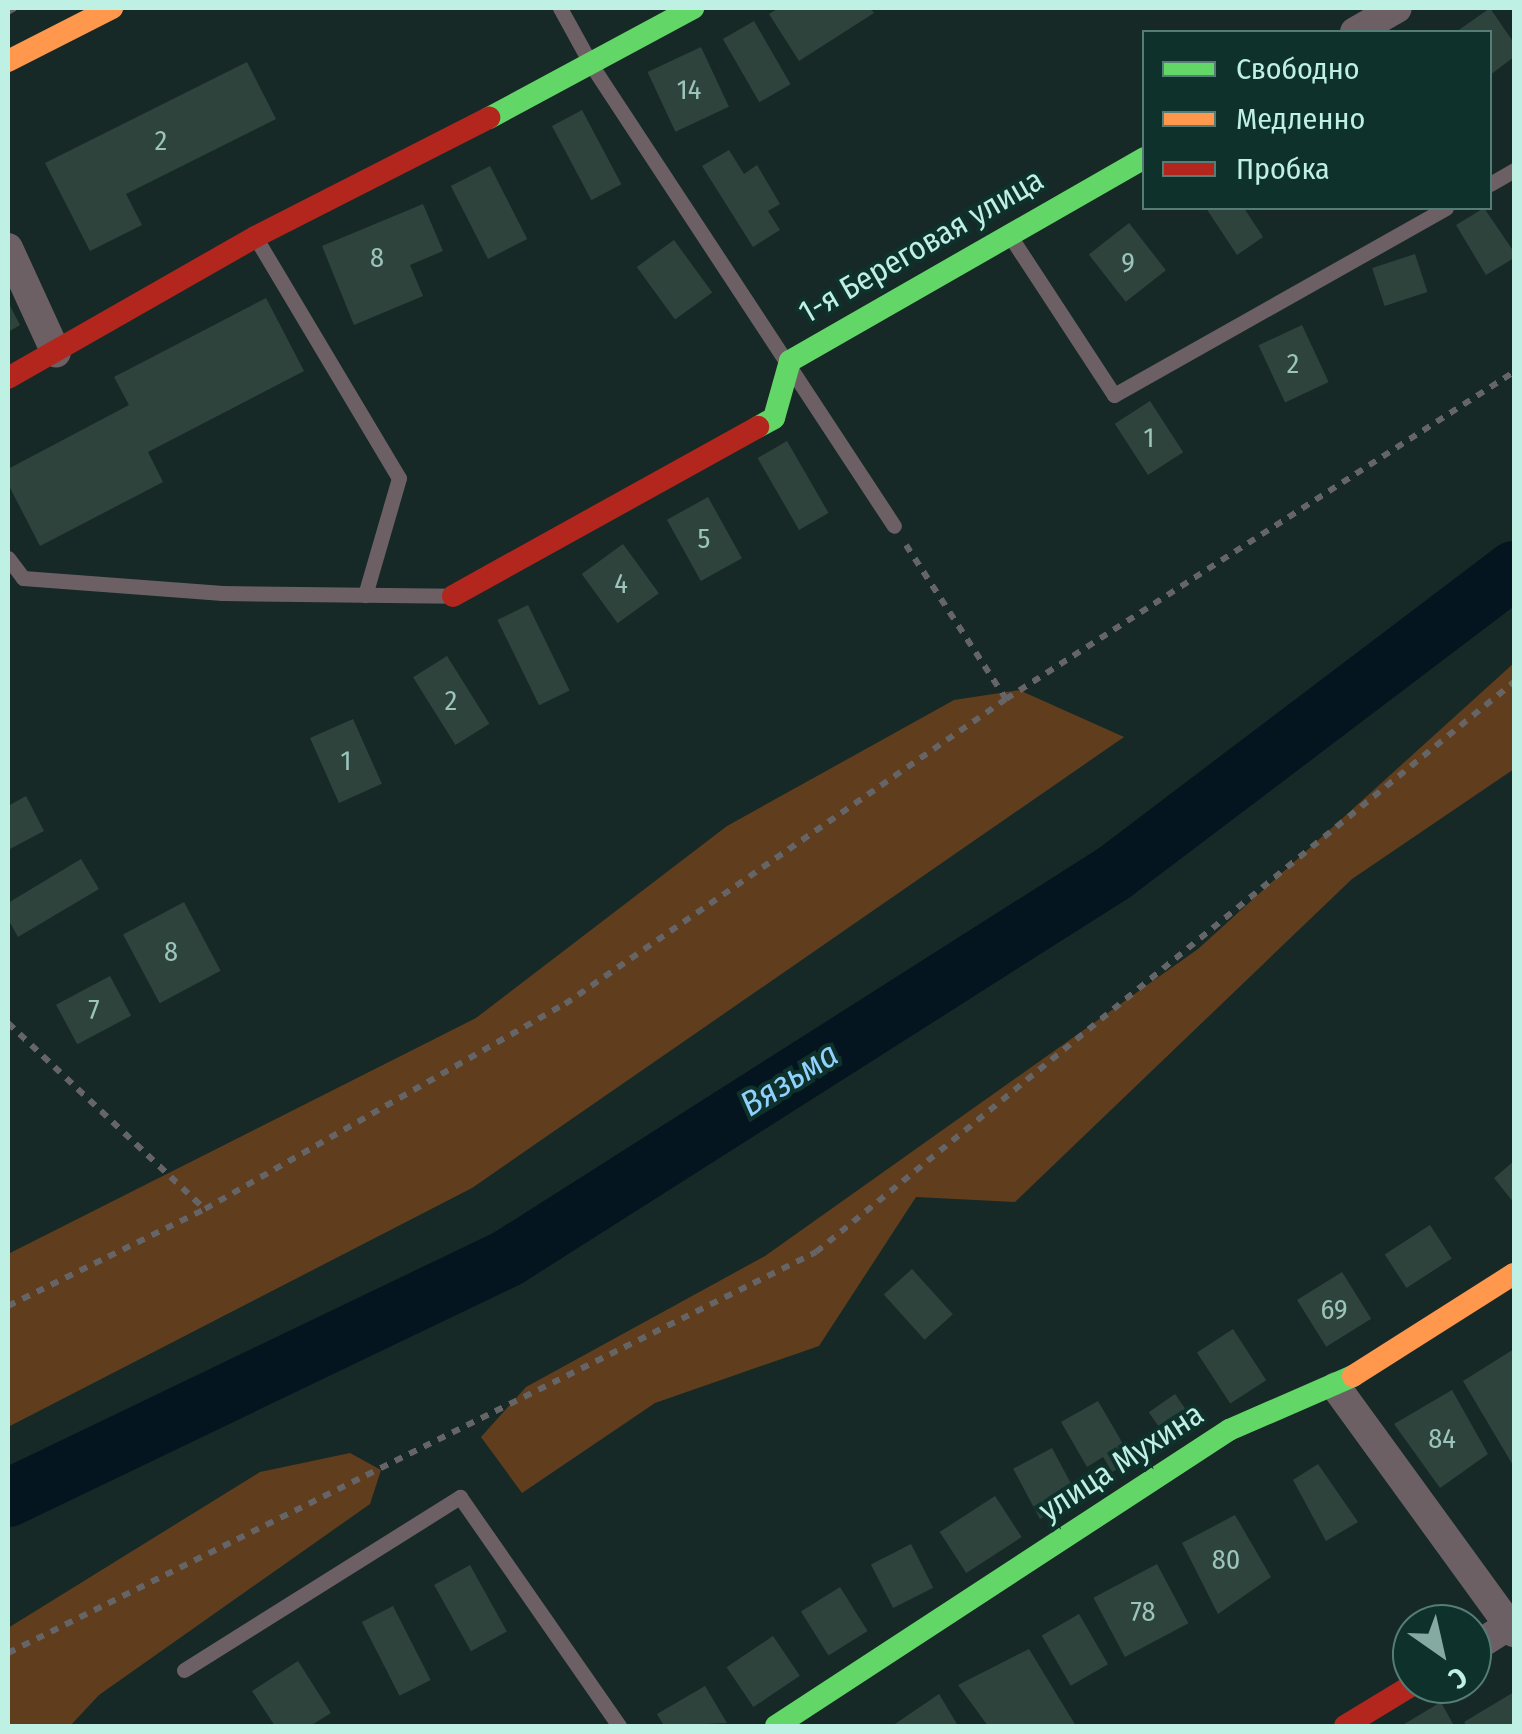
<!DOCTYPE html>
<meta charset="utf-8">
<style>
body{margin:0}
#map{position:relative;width:1522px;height:1734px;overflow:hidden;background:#162926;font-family:"Fira Sans Condensed",sans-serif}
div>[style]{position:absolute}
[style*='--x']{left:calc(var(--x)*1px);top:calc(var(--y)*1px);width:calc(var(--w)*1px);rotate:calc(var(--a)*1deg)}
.green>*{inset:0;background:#603e1d}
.river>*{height:58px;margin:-29px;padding:0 29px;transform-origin:29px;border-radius:29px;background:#05151f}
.building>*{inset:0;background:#2f433d;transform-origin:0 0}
.path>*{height:6px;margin-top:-3px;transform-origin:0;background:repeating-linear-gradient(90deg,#656466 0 8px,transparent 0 16px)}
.lane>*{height:15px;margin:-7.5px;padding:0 7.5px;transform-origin:7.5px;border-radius:7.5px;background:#6c6065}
.street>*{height:30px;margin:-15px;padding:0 15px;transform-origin:15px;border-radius:15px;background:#6c6065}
.fast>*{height:22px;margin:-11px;padding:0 11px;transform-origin:11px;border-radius:11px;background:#63d668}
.slow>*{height:22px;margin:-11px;padding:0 11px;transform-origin:11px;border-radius:11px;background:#ff974d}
.jam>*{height:22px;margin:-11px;padding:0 11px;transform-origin:11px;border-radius:11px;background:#b3261e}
span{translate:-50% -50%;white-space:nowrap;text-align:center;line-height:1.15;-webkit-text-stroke:8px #0e312b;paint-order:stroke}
.number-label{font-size:28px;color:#9bc5ba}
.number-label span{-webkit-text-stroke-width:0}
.street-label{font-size:32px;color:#bff0e4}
.water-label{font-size:35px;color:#90d2fe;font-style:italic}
.frame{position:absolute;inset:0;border:10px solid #bff0e4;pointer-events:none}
.legend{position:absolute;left:1142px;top:30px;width:350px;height:180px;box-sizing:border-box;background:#0e312b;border:2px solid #557d75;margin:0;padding:12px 18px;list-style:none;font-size:30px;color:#bff0e4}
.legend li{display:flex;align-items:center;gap:20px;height:50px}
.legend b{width:50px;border:2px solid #557d75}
.north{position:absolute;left:1392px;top:1604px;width:100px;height:100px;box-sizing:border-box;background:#0e312b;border:2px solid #557d75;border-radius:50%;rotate:146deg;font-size:28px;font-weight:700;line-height:40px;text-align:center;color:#bff0e4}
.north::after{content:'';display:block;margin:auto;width:35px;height:45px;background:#84aaa2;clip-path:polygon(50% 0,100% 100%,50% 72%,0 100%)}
</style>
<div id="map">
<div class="green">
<div style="clip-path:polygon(1514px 663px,1514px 769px,1352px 879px,1015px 1202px,916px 1197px,819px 1346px,655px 1403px,522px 1493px,481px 1437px,526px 1387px,765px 1256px,1198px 949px)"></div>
<div style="clip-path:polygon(1019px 690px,1124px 737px,472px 1188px,8px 1427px,8px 1254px,476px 1018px,727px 826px,954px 700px)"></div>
<div style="clip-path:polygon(350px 1453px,381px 1470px,370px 1504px,99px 1695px,70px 1726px,8px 1726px,8px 1628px,260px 1472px)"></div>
</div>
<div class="river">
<div style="--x:8;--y:1498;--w:555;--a:-25.64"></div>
<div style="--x:508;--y:1258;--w:718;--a:-32.43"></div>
<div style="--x:1114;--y:873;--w:502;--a:-37.14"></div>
</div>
<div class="building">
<div style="clip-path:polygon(779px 8px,870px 8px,874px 13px,799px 61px,769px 14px)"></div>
<div style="clip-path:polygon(1490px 8px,1514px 43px,1514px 57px,1490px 75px,1490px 32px,1456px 32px)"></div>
<div style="left:754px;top:21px;width:73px;height:36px;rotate:60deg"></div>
<div style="left:701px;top:47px;width:66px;height:59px;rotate:65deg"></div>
<div style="clip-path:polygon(247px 62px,276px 119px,126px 194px,142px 225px,90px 251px,45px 163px)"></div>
<div style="left:582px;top:110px;width:84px;height:34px;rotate:62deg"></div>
<div style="clip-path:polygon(729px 150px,744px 174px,757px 165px,780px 204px,768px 211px,780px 230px,753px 247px,702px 166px)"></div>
<div style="left:490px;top:166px;width:82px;height:44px;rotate:63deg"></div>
<div style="clip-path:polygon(423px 204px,443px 251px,410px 265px,423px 296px,354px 325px,322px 246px)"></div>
<div style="clip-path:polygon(1206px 208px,1244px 208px,1263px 237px,1237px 255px)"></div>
<div style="clip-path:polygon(1484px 208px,1514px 252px,1514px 258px,1486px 275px,1456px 225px)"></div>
<div style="left:1129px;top:223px;width:60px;height:51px;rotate:52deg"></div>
<div style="left:674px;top:240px;width:65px;height:46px;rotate:54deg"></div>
<div style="left:1415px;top:254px;width:40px;height:45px;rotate:72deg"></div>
<div style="clip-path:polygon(266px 298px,304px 371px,148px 452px,163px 482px,40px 546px,8px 484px,8px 469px,129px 405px,114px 377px)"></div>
<div style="clip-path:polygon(8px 302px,20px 325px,8px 332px)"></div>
<div style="left:1302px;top:325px;width:63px;height:48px;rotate:65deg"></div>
<div style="left:1150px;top:401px;width:61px;height:42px;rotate:57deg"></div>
<div style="left:787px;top:441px;width:83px;height:34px;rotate:60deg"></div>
<div style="left:708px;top:497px;width:70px;height:47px;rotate:61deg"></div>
<div style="left:623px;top:544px;width:61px;height:51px;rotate:54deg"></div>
<div style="left:528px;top:605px;width:95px;height:34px;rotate:64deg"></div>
<div style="left:447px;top:656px;width:80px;height:40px;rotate:58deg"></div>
<div style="left:353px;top:719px;width:71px;height:47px;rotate:66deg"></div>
<div style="clip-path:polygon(26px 796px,44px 831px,8px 850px,8px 806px)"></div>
<div style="clip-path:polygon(81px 859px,99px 889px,18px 937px,8px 919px,8px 903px)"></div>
<div style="left:184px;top:902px;width:78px;height:69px;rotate:62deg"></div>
<div style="left:110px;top:976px;width:45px;height:61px;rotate:62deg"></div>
<div style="clip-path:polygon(1514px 1161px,1514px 1203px,1494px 1178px)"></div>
<div style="left:1430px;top:1225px;width:40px;height:54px;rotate:57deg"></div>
<div style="left:912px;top:1269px;width:61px;height:38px;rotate:48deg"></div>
<div style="left:1342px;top:1272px;width:55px;height:53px;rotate:58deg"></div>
<div style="left:1233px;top:1329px;width:61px;height:43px;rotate:57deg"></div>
<div style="clip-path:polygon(1514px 1349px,1514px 1467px,1463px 1381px)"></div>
<div style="clip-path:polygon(1452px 1390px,1488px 1454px,1440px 1488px,1394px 1424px)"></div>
<div style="left:1175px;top:1394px;width:39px;height:32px;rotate:55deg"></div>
<div style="clip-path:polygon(1098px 1401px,1133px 1461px,1112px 1472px,1103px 1457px,1087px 1467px,1061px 1422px)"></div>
<div style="left:1052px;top:1448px;width:57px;height:44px;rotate:62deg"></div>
<div style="clip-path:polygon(1318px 1464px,1358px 1522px,1326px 1541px,1293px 1480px)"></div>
<div style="left:995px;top:1496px;width:49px;height:66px;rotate:57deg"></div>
<div style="clip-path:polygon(1235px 1515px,1271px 1577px,1218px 1614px,1182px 1543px)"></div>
<div style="left:911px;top:1544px;width:49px;height:45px;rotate:63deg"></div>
<div style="left:1157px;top:1564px;width:67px;height:72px;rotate:62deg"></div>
<div style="left:470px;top:1565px;width:76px;height:41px;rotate:61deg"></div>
<div style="left:840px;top:1587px;width:52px;height:46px;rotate:58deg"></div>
<div style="left:393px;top:1606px;width:83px;height:35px;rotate:63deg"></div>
<div style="left:1079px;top:1614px;width:58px;height:43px;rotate:60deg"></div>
<div style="left:773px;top:1636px;width:48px;height:56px;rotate:56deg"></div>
<div style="clip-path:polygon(1029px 1649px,1076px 1726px,988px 1726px,958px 1685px)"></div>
<div style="clip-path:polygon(298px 1661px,331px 1713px,310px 1726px,275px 1726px,252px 1691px)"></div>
<div style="clip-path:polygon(705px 1686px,727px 1723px,664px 1726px,657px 1714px)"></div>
<div style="clip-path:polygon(1514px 1692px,1514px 1726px,1467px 1726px,1464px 1722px)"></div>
<div style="clip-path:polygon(939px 1694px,958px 1726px,892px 1726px)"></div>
<div style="clip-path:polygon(1441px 1702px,1454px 1726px,1401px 1726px)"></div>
</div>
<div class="path">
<div style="--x:8;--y:12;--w:8;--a:-30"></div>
<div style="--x:906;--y:545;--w:184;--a:57"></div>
<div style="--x:8;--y:1023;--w:271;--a:43.4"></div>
<div style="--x:8;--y:1306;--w:220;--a:-26.2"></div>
<div style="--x:205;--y:1209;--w:414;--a:-29.7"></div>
<div style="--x:565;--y:1004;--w:536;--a:-34.67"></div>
<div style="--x:1006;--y:699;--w:604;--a:-32.77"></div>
<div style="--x:8;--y:1653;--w:902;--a:-26.39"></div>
<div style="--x:816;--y:1252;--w:901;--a:-39.24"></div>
</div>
<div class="lane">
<div style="--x:560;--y:8;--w:66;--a:61.1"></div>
<div style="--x:592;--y:66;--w:550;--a:56.71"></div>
<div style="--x:1490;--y:184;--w:28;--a:-30"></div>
<div style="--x:1010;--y:236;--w:190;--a:56.8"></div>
<div style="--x:1114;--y:395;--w:381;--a:-29.4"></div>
<div style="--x:257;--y:240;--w:277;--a:59.2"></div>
<div style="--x:399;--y:478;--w:122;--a:106.2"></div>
<div style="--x:8;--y:558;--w:25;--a:53"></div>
<div style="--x:23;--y:578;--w:200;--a:4.3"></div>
<div style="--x:222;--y:593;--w:231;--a:0.7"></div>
<div style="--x:184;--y:1670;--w:326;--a:-32.1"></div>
<div style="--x:460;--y:1497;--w:279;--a:55.2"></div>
</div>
<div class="street">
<div style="--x:1355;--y:32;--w:48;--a:-29.7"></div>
<div style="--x:8;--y:248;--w:115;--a:65.4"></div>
<div style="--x:1336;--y:1387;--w:303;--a:54"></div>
<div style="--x:1472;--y:1649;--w:50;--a:-32.7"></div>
</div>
<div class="fast">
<div style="--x:489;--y:118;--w:232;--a:-28.3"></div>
<div style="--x:758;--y:427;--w:18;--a:-29"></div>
<div style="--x:774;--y:418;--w:59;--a:-74.3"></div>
<div style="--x:790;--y:361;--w:408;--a:-29.8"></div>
<div style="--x:776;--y:1726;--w:541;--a:-33.16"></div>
<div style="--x:1229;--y:1430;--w:135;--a:-23.5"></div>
</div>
<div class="slow">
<div style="--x:8;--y:61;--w:117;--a:-27"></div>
<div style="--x:1353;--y:1376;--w:191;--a:-32.4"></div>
</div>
<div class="jam">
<div style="--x:8;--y:378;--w:284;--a:-29.7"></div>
<div style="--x:255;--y:237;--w:263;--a:-27"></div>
<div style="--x:453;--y:596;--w:349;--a:-29"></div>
<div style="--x:1345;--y:1726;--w:81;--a:-31.3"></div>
</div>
<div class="number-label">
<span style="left:689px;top:90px">14</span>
<span style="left:161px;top:141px">2</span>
<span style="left:377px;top:258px">8</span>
<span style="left:1128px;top:263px">9</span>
<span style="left:1293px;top:364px">2</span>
<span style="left:1149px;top:438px">1</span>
<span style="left:704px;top:539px">5</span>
<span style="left:621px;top:584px">4</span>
<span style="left:451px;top:701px">2</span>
<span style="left:346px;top:761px">1</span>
<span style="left:171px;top:952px">8</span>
<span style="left:94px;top:1010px">7</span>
<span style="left:1334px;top:1310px">69</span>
<span style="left:1442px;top:1439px">84</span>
<span style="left:1226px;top:1560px">80</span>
<span style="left:1143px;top:1612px">78</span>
</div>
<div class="street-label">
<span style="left:921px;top:246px;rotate:-30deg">1-я Береговая улица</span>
<span style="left:1121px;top:1462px;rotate:-33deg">улица Мухина</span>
</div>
<div class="water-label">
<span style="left:789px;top:1079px;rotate:-32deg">Вязьма</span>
</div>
<div class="frame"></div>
<ul class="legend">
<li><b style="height:12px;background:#63d668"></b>Свободно</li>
<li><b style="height:12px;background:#ff974d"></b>Медленно</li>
<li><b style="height:12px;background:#b3261e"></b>Пробка</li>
</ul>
<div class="north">С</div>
</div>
